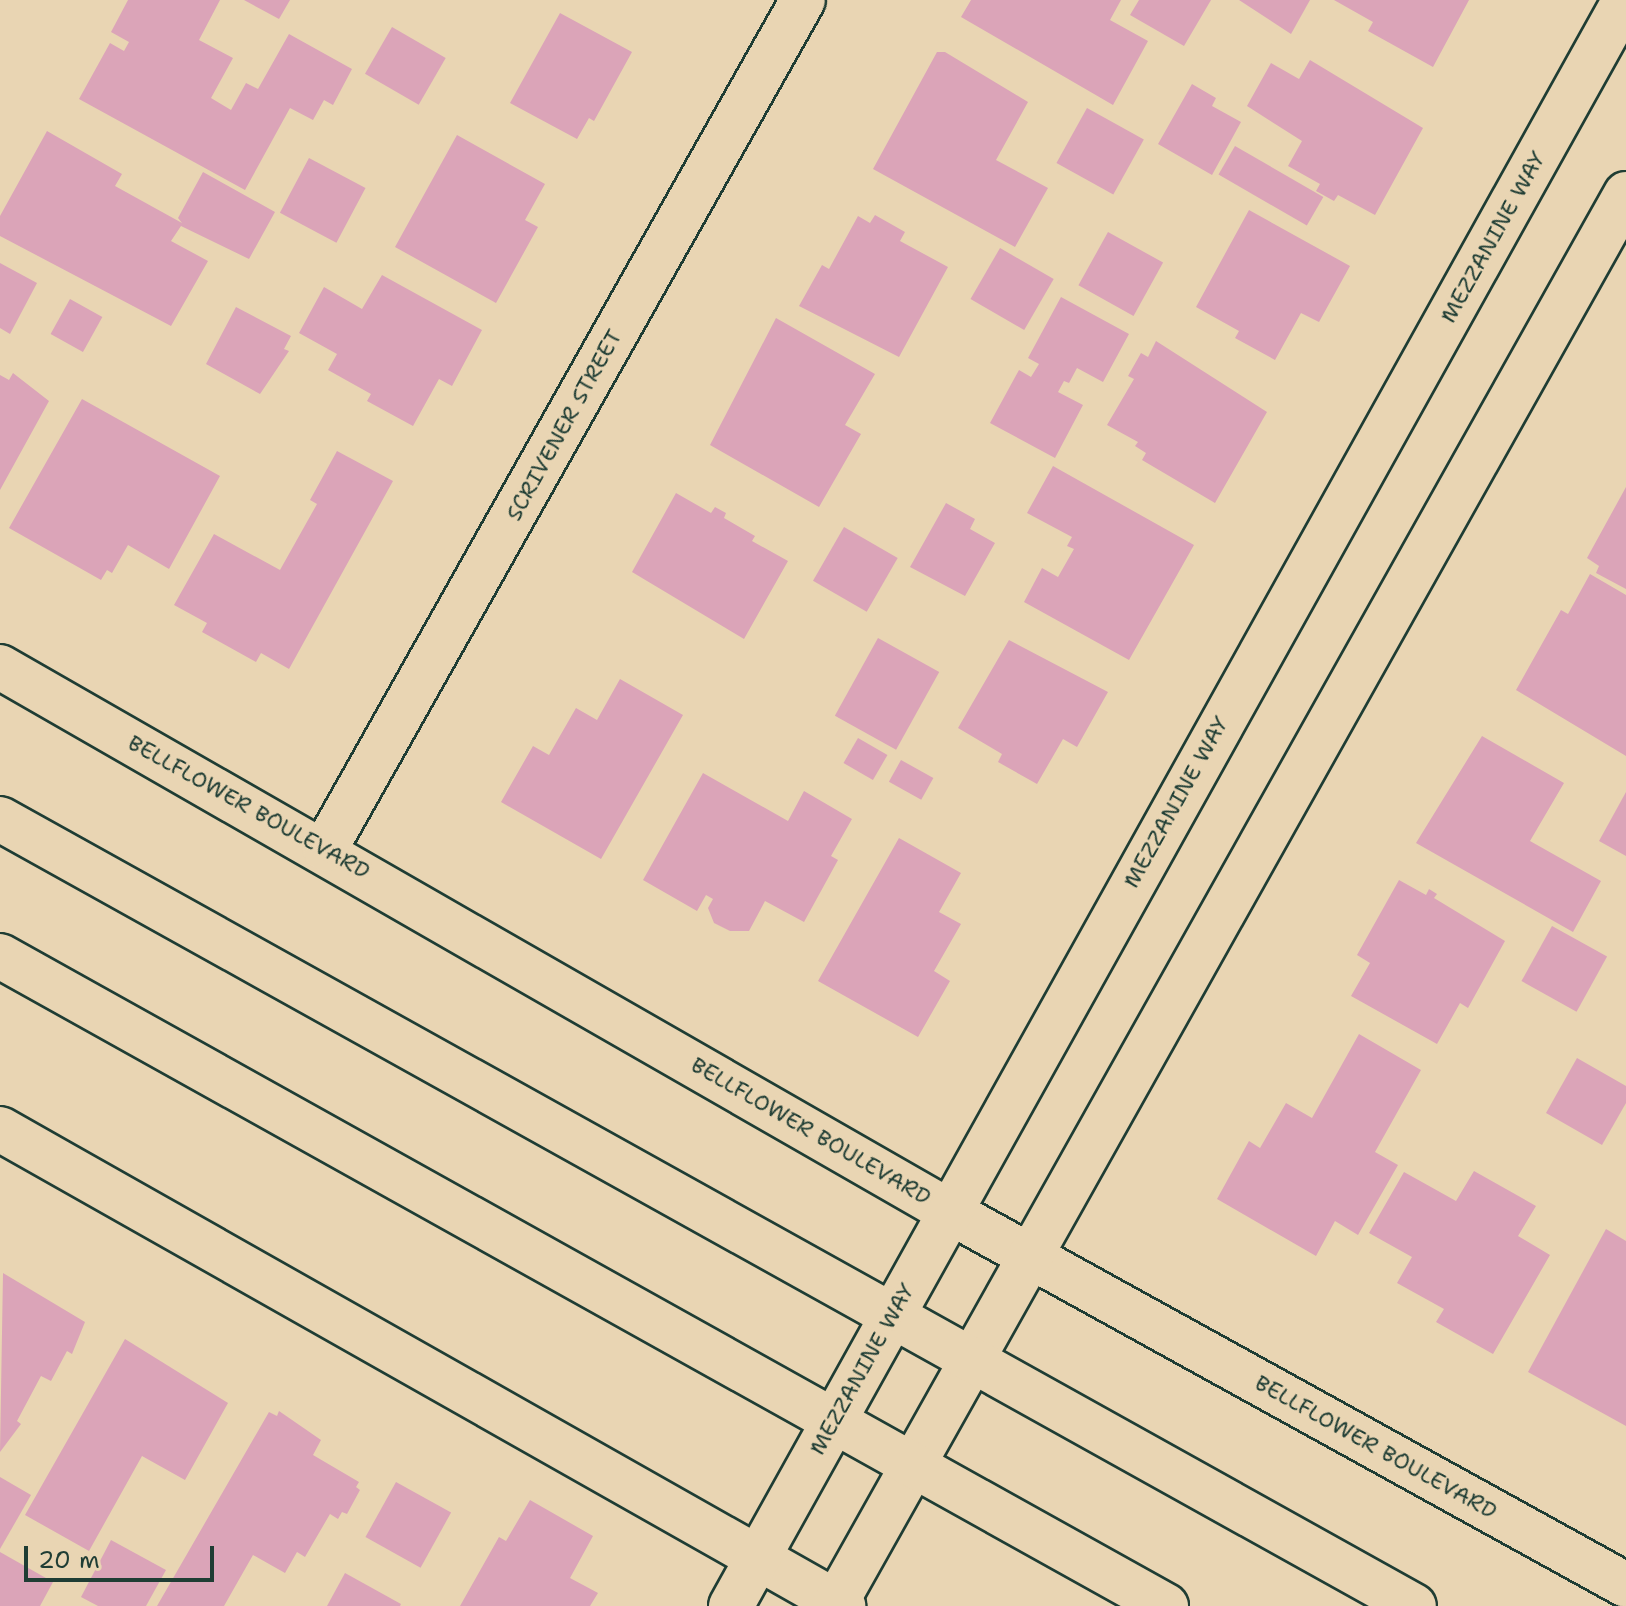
<!DOCTYPE html>
<style>
body{margin:0}
#map{position:relative;width:1626px;height:1606px;overflow:hidden;background:#e9d5b3;font-family:"Shantell Sans",sans-serif}
div>[style]{position:absolute}
[style*='--x']{left:calc(var(--x)*1px);top:calc(var(--y)*1px);width:calc(var(--w)*1px);rotate:calc(var(--a)*1deg)}
.building>*{inset:0;background:#dba4b8;transform-origin:0 0}
.roads{filter:drop-shadow(2px 0 #1f3d34) drop-shadow(-2px 0 #1f3d34) drop-shadow(0 2px #1f3d34) drop-shadow(0 -2px #1f3d34)}
.minor>*{height:44px;margin:-22px;padding:0 22px;transform-origin:22px;border-radius:22px;background:#e9d5b3}
.secondary>*{height:44px;margin:-22px;padding:0 22px;transform-origin:22px;border-radius:22px;background:#e9d5b3}
span{translate:-50% -50%;white-space:nowrap;text-align:center;line-height:1.15;-webkit-text-stroke:6px #e9d5b3;paint-order:stroke}
.street-label{font-size:22px;color:#1f3d34}
.scale{position:absolute;left:24px;top:1546px;width:190px;height:36px;box-sizing:border-box;border:4px solid #1f3d34;border-top:0;padding-left:10px;font-size:24px;line-height:28px;white-space:nowrap;color:#1f3d34;-webkit-text-stroke:6px #e9d5b3;paint-order:stroke}
</style>
<div id="map">
<div class="building">
<div style="clip-path:polygon(128px 0,220px 0,199px 40px,233px 58px,211px 98px,231px 110px,246px 83px,258px 89px,289px 34px,352px 69px,333px 105px,324px 100px,313px 120px,290px 108px,245px 190px,79px 99px,110px 43px,124px 51px,129px 42px,111px 32px)"></div>
<div style="clip-path:polygon(244px 0,290px 0,279px 19px)"></div>
<div style="clip-path:polygon(971px 0,1121px 0,1110px 20px,1148px 41px,1113px 105px,961px 17px)"></div>
<div style="clip-path:polygon(1139px 0,1211px 0,1184px 46px,1130px 15px)"></div>
<div style="clip-path:polygon(1239px 0,1310px 0,1291px 34px)"></div>
<div style="clip-path:polygon(1334px 0,1469px 0,1433px 67px,1368px 31px,1373px 22px)"></div>
<div style="clip-path:polygon(560px 13px,632px 52px,594px 121px,589px 118px,577px 139px,510px 103px)"></div>
<div style="left:392px;top:27px;width:62px;height:54px;rotate:30deg"></div>
<div style="clip-path:polygon(937px 52px,945px 52px,1028px 102px,996px 160px,1048px 188px,1015px 247px,873px 169px)"></div>
<div style="clip-path:polygon(1310px 60px,1423px 128px,1375px 215px,1338px 195px,1334px 201px,1316px 191px,1320px 184px,1288px 166px,1302px 141px,1247px 106px,1271px 63px,1299px 79px)"></div>
<div style="clip-path:polygon(1192px 84px,1216px 98px,1212px 106px,1241px 122px,1212px 175px,1158px 144px)"></div>
<div style="left:1087px;top:108px;width:65px;height:63px;rotate:29deg"></div>
<div style="clip-path:polygon(47px 131px,122px 174px,115px 186px,182px 223px,178px 218px,203px 172px,275px 212px,249px 259px,181px 226px,171px 241px,208px 261px,171px 326px,0 236px,0 216px)"></div>
<div style="clip-path:polygon(457px 135px,545px 184px,525px 220px,538px 227px,496px 303px,395px 247px)"></div>
<div style="left:1235px;top:146px;width:102px;height:33px;rotate:30deg"></div>
<div style="left:309px;top:158px;width:64px;height:62px;rotate:28deg"></div>
<div style="clip-path:polygon(1249px 210px,1350px 266px,1319px 322px,1301px 313px,1275px 360px,1235px 338px,1239px 331px,1196px 307px)"></div>
<div style="clip-path:polygon(875px 215px,905px 232px,900px 241px,948px 267px,899px 357px,799px 306px,822px 265px,829px 269px,858px 216px,870px 223px)"></div>
<div style="left:1108px;top:232px;width:63px;height:61px;rotate:29deg"></div>
<div style="left:1000px;top:248px;width:62px;height:59px;rotate:30deg"></div>
<div style="clip-path:polygon(0 263px,37px 283px,10px 334px,0 328px)"></div>
<div style="clip-path:polygon(382px 275px,482px 330px,452px 386px,439px 379px,413px 426px,367px 401px,371px 394px,328px 370px,337px 354px,299px 333px,324px 287px,362px 309px)"></div>
<div style="clip-path:polygon(1061px 297px,1129px 334px,1103px 382px,1077px 368px,1069px 383px,1064px 381px,1058px 392px,1083px 405px,1055px 458px,990px 423px,1019px 370px,1031px 377px,1039px 364px,1028px 358px)"></div>
<div style="left:70px;top:299px;width:37px;height:40px;rotate:29deg"></div>
<div style="clip-path:polygon(236px 307px,291px 336px,284px 349px,289px 351px,260px 394px,206px 364px)"></div>
<div style="clip-path:polygon(776px 318px,875px 374px,845px 425px,861px 434px,819px 507px,710px 445px)"></div>
<div style="clip-path:polygon(1156px 341px,1267px 412px,1215px 503px,1142px 460px,1146px 453px,1135px 446px,1138px 442px,1107px 425px,1134px 379px,1128px 376px,1141px 353px,1148px 357px)"></div>
<div style="clip-path:polygon(13px 373px,49px 401px,0 490px,0 375px,9px 380px)"></div>
<div style="clip-path:polygon(82px 399px,220px 476px,169px 569px,128px 545px,112px 573px,107px 570px,101px 580px,9px 528px)"></div>
<div style="clip-path:polygon(337px 451px,393px 481px,289px 669px,261px 653px,256px 662px,202px 632px,207px 623px,174px 605px,214px 534px,280px 570px,317px 504px,310px 500px)"></div>
<div style="clip-path:polygon(1053px 466px,1194px 545px,1129px 660px,1024px 602px,1042px 568px,1058px 577px,1074px 549px,1067px 546px,1072px 537px,1027px 513px)"></div>
<div style="clip-path:polygon(1626px 487px,1626px 589px,1596px 573px,1599px 566px,1587px 558px)"></div>
<div style="clip-path:polygon(676px 493px,711px 513px,715px 507px,726px 513px,724px 518px,755px 536px,752px 541px,788px 561px,744px 639px,632px 572px)"></div>
<div style="clip-path:polygon(946px 503px,975px 519px,970px 529px,995px 543px,965px 596px,910px 567px)"></div>
<div style="left:844px;top:527px;width:62px;height:62px;rotate:30deg"></div>
<div style="clip-path:polygon(1590px 574px,1626px 595px,1626px 756px,1516px 690px,1561px 610px,1568px 614px)"></div>
<div style="left:878px;top:638px;width:70px;height:89px;rotate:29deg"></div>
<div style="clip-path:polygon(1009px 640px,1108px 692px,1077px 747px,1063px 739px,1037px 784px,998px 762px,1002px 754px,958px 728px)"></div>
<div style="clip-path:polygon(620px 679px,683px 715px,601px 859px,501px 802px,533px 746px,549px 755px,576px 708px,597px 720px)"></div>
<div style="clip-path:polygon(1482px 736px,1564px 783px,1530px 841px,1601px 881px,1573px 932px,1416px 843px)"></div>
<div style="left:858px;top:738px;width:34px;height:29px;rotate:30deg"></div>
<div style="left:901px;top:760px;width:37px;height:25px;rotate:29deg"></div>
<div style="clip-path:polygon(703px 773px,788px 821px,804px 791px,852px 819px,831px 856px,838px 860px,804px 922px,765px 901px,749px 931px,730px 931px,714px 923px,708px 908px,713px 899px,706px 895px,697px 911px,643px 880px)"></div>
<div style="clip-path:polygon(1626px 792px,1626px 856px,1599px 841px)"></div>
<div style="clip-path:polygon(899px 838px,961px 873px,939px 912px,961px 924px,934px 971px,950px 981px,918px 1037px,818px 981px)"></div>
<div style="clip-path:polygon(1399px 880px,1426px 895px,1429px 889px,1437px 894px,1434px 898px,1505px 941px,1468px 1008px,1460px 1003px,1437px 1044px,1351px 996px,1370px 963px,1357px 955px)"></div>
<div style="left:1552px;top:926px;width:63px;height:63px;rotate:29deg"></div>
<div style="clip-path:polygon(1359px 1034px,1421px 1070px,1375px 1152px,1398px 1165px,1358px 1235px,1335px 1221px,1316px 1256px,1217px 1199px,1249px 1141px,1260px 1148px,1286px 1103px,1312px 1118px)"></div>
<div style="clip-path:polygon(1577px 1058px,1626px 1086px,1626px 1103px,1602px 1145px,1546px 1113px)"></div>
<div style="clip-path:polygon(1474px 1171px,1536px 1206px,1518px 1236px,1550px 1255px,1493px 1354px,1436px 1322px,1444px 1309px,1397px 1283px,1412px 1257px,1369px 1233px,1404px 1172px,1456px 1201px)"></div>
<div style="clip-path:polygon(1606px 1229px,1626px 1241px,1626px 1426px,1528px 1372px)"></div>
<div style="clip-path:polygon(3px 1273px,85px 1322px,72px 1354px,67px 1351px,51px 1381px,41px 1376px,17px 1421px,21px 1424px,0 1452px)"></div>
<div style="clip-path:polygon(125px 1339px,228px 1403px,185px 1480px,142px 1456px,89px 1551px,25px 1515px)"></div>
<div style="clip-path:polygon(279px 1411px,321px 1440px,313px 1455px,359px 1482px,356px 1487px,360px 1490px,347px 1514px,342px 1512px,338px 1519px,330px 1514px,305px 1557px,297px 1552px,285px 1573px,253px 1555px,224px 1606px,157px 1606px,269px 1412px,277px 1416px)"></div>
<div style="clip-path:polygon(0 1477px,31px 1495px,0 1549px)"></div>
<div style="left:396px;top:1482px;width:63px;height:63px;rotate:29deg"></div>
<div style="clip-path:polygon(530px 1500px,593px 1536px,570px 1578px,598px 1593px,590px 1606px,460px 1606px,499px 1537px,506px 1541px)"></div>
<div style="clip-path:polygon(111px 1540px,166px 1570px,146px 1606px,98px 1606px,81px 1597px)"></div>
<div style="clip-path:polygon(0 1552px,53px 1582px,40px 1606px,0 1606px)"></div>
<div style="clip-path:polygon(345px 1573px,401px 1604px,400px 1606px,327px 1606px)"></div>
</div>
<div class="roads">
<div class="minor">
<div style="--x:0;--y:667;--w:1095;--a:29.84"></div>
<div style="--x:950;--y:1212;--w:772;--a:28.89"></div>
<div style="--x:325;--y:849;--w:974;--a:-60.62"></div>
<div style="--x:0;--y:1129;--w:969;--a:29.5"></div>
<div style="--x:731;--y:1606;--w:1838;--a:-60.9"></div>
<div style="--x:834;--y:1606;--w:1619;--a:-60.71"></div>
</div>
<div class="secondary">
<div style="--x:0;--y:819;--w:1618;--a:29.1"></div>
<div style="--x:0;--y:956;--w:1335;--a:29.14"></div>
</div>
</div>
<div class="street-label">
<span style="left:1493px;top:237px;rotate:-61deg">MEZZANINE WAY</span>
<span style="left:564px;top:425px;rotate:-61deg">SCRIVENER STREET</span>
<span style="left:1176px;top:802px;rotate:-61deg">MEZZANINE WAY</span>
<span style="left:249px;top:807px;rotate:29deg">BELLFLOWER BOULEVARD</span>
<span style="left:811px;top:1131px;rotate:30deg">BELLFLOWER BOULEVARD</span>
<span style="left:862px;top:1369px;rotate:-61deg">MEZZANINE WAY</span>
<span style="left:1376px;top:1447px;rotate:29deg">BELLFLOWER BOULEVARD</span>
</div>
<div class="scale">20 m</div>
</div>
